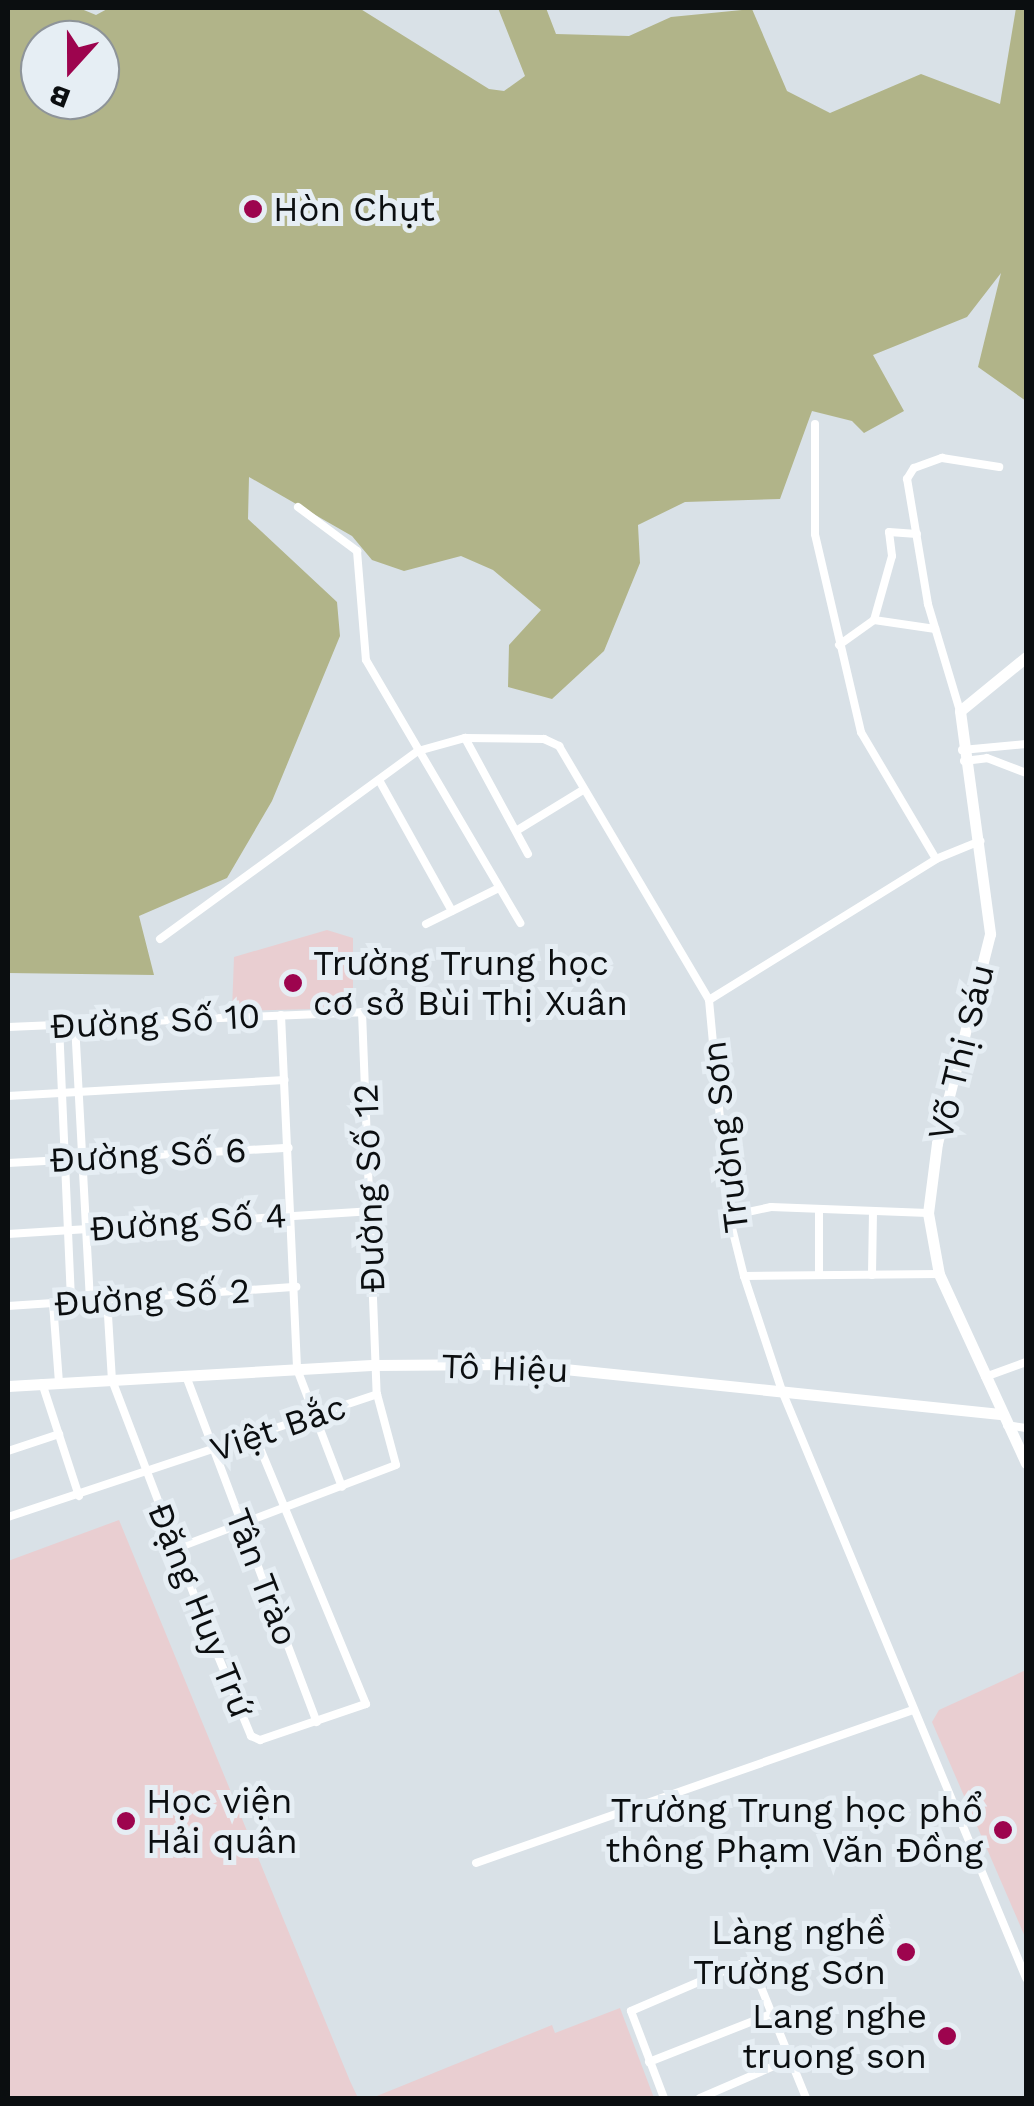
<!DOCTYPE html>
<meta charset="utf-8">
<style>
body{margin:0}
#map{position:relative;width:1034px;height:2106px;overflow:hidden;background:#d9e1e7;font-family:"Work Sans",sans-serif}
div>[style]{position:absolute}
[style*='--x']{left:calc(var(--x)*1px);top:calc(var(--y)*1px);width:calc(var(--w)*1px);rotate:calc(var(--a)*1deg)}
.education>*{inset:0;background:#e9ced1}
.green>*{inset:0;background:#b1b489}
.street>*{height:8px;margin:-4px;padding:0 4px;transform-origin:4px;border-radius:4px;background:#fff}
.secondary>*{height:11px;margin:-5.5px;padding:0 5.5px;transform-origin:5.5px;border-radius:5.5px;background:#fff}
.dots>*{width:28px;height:28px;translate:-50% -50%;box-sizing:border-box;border:5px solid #e6eef4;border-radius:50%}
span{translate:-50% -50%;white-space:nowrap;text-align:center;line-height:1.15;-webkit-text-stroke:10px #e6eef4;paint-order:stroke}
.poi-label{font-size:35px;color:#0b0e10}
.left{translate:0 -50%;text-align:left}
.right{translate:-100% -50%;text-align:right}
.street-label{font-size:35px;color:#0b0e10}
.frame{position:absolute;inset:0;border:10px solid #0b0e10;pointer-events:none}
.north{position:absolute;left:20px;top:20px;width:100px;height:100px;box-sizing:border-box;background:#e6eef4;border:2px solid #8e9499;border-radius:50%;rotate:201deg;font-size:28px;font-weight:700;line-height:40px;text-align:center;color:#0b0e10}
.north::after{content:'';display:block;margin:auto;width:35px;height:45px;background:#9d044e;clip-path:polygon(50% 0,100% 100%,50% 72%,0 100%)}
</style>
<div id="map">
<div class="education">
<div style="clip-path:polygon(327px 930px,353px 938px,353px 1008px,232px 1011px,234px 957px)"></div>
<div style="clip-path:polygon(119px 1520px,350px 2081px,358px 2098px,8px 2098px,8px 1561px)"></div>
<div style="clip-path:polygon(1026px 1670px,1026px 1939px,932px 1722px,939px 1710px)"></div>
<div style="clip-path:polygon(620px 2008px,654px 2098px,372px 2098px,552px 2025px,555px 2033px)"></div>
</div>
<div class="green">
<div style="clip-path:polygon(evenodd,8px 8px,79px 8px,96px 15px,109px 8px,359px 8px,489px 89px,504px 91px,525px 76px,498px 8px,546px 8px,556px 34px,629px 36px,671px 17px,752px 9px,787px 91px,830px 113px,921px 74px,1000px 104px,1016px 8px,1026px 8px,1026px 401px,978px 367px,1001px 273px,967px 317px,873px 355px,904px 411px,864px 433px,852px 421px,812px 411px,780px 499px,685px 502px,638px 525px,640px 563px,604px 651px,552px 699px,508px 687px,509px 645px,541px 610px,493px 570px,461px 556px,404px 571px,372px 560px,352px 536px,249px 477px,248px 519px,337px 602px,340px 636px,272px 801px,227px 878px,139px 916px,154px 975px,8px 973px,8px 8px,40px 40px,100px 40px,100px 100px,40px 100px,40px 40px)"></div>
</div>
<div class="street">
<div style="--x:298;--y:507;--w:74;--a:36.7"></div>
<div style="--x:357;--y:551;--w:109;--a:85.3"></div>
<div style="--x:366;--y:660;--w:305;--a:59.6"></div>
<div style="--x:874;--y:620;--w:62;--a:8.4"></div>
<div style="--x:839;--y:645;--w:43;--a:-35.5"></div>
<div style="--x:874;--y:620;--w:66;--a:-74.3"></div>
<div style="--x:892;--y:556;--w:24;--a:-97"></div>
<div style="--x:889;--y:532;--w:28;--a:4"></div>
<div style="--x:960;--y:711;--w:112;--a:-106.7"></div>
<div style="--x:928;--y:604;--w:127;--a:-99.5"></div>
<div style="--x:907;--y:479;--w:13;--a:-58"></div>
<div style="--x:914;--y:468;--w:30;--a:-20"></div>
<div style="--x:942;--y:458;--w:58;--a:9"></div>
<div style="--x:465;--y:738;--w:132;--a:61.5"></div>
<div style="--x:962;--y:750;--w:64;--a:-5.4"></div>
<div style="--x:964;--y:761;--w:23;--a:-7"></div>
<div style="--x:987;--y:758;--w:42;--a:21"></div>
<div style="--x:379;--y:780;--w:150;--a:60.9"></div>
<div style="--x:516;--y:831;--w:79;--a:-31.5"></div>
<div style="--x:936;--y:859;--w:48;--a:-22.2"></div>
<div style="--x:426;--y:924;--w:81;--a:-26.3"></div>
<div style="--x:160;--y:939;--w:319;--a:-36.1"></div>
<div style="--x:418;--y:751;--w:49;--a:-15.5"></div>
<div style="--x:465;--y:738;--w:79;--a:0.7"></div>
<div style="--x:544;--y:739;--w:17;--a:25"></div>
<div style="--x:559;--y:746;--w:295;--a:59.4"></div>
<div style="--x:709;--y:1000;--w:217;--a:84.7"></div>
<div style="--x:729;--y:1216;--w:62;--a:76"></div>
<div style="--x:744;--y:1276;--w:121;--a:71.7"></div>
<div style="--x:782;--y:1391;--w:636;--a:67.43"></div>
<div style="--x:709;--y:1000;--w:267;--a:-31.8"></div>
<div style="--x:936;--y:859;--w:147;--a:-120.6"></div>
<div style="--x:861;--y:732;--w:203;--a:-103.1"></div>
<div style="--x:815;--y:534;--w:110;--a:-90"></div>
<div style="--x:281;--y:1015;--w:354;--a:87.4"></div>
<div style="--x:297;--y:1369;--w:126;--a:69.1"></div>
<div style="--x:75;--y:1024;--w:276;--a:86.9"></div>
<div style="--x:59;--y:1025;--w:277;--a:87.5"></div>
<div style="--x:8;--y:1027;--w:354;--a:-2.4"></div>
<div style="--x:362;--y:1012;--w:382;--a:87.8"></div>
<div style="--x:377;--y:1394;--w:73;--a:75"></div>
<div style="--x:396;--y:1465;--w:234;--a:159.2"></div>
<div style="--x:8;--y:1096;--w:277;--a:-3.3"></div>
<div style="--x:8;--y:1163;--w:281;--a:-3.1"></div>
<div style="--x:819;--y:1209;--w:66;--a:90"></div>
<div style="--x:729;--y:1216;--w:43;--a:-12.1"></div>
<div style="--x:771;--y:1207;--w:157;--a:2.2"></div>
<div style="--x:8;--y:1234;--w:362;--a:-3.6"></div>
<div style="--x:872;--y:1275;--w:64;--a:-89.1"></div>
<div style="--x:744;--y:1276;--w:195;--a:-0.6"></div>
<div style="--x:107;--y:1299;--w:81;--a:86.5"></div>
<div style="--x:112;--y:1380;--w:277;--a:69.1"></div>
<div style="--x:211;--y:1639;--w:105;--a:67.6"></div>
<div style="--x:251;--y:1736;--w:10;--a:24"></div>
<div style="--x:260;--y:1740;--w:112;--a:-18.8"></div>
<div style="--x:366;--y:1704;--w:288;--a:-112.5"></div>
<div style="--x:53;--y:1303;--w:80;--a:85.7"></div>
<div style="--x:8;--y:1306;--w:289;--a:-3.8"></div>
<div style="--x:186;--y:1376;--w:370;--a:69.3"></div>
<div style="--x:985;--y:1377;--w:44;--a:-20.1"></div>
<div style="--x:42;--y:1383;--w:119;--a:71.9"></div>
<div style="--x:1007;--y:1425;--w:19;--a:9"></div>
<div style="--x:8;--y:1451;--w:54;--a:-18.4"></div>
<div style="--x:8;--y:1517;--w:389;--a:-18.4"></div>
<div style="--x:476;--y:1863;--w:461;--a:-19.3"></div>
<div style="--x:649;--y:2062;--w:131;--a:-21.5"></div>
<div style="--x:664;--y:2098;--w:93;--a:-110.8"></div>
<div style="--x:631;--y:2011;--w:129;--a:-23.2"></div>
<div style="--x:750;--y:1960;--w:149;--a:67.9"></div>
<div style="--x:700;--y:2098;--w:98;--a:-23.4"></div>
</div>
<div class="secondary">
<div style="--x:1026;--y:657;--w:85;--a:140.7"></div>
<div style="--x:960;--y:711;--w:225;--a:82.3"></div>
<div style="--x:990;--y:934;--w:216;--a:104.2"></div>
<div style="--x:937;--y:1143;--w:71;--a:97.3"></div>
<div style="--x:928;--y:1213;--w:62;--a:79.8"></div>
<div style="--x:939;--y:1274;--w:208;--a:65.3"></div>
<div style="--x:8;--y:1386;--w:368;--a:-3.3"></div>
<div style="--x:375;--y:1365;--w:141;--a:-0.4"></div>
<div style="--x:516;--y:1364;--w:489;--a:5.9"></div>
</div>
<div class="dots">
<div style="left:253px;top:209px;background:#9d044e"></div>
<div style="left:293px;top:983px;background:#9d044e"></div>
<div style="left:126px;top:1821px;background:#9d044e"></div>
<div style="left:1003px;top:1830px;background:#9d044e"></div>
<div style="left:906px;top:1952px;background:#9d044e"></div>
<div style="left:947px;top:2036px;background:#9d044e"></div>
</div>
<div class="poi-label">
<span class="left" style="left:273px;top:209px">Hòn Chụt</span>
<span class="left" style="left:313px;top:983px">Trường Trung học<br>cơ sở Bùi Thị Xuân</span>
<span class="left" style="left:146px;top:1821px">Học viện<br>Hải quân</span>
<span class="right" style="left:983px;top:1830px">Trường Trung học phổ<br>thông Phạm Văn Đồng</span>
<span class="right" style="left:886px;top:1952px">Làng nghề<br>Trường Sơn</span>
<span class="right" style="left:927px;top:2036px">Lang nghe<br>truong son</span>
</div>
<div class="street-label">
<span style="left:155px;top:1021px;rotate:-3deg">Đường Số 10</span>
<span style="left:961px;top:1052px;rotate:-76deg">Võ Thị Sáu</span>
<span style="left:725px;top:1137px;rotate:-97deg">Trường Sơn</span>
<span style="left:148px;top:1155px;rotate:-3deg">Đường Số 6</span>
<span style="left:369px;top:1188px;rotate:-92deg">Đường Số 12</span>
<span style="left:188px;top:1222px;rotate:-4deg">Đường Số 4</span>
<span style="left:152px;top:1297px;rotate:-4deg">Đường Số 2</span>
<span style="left:505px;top:1368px;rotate:2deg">Tô Hiệu</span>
<span style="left:278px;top:1428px;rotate:-19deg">Việt Bắc</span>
<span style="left:262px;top:1577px;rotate:69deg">Tân Trào</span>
<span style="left:201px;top:1610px;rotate:68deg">Đặng Huy Trứ</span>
</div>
<div class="frame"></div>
<div class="north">B</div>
</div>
